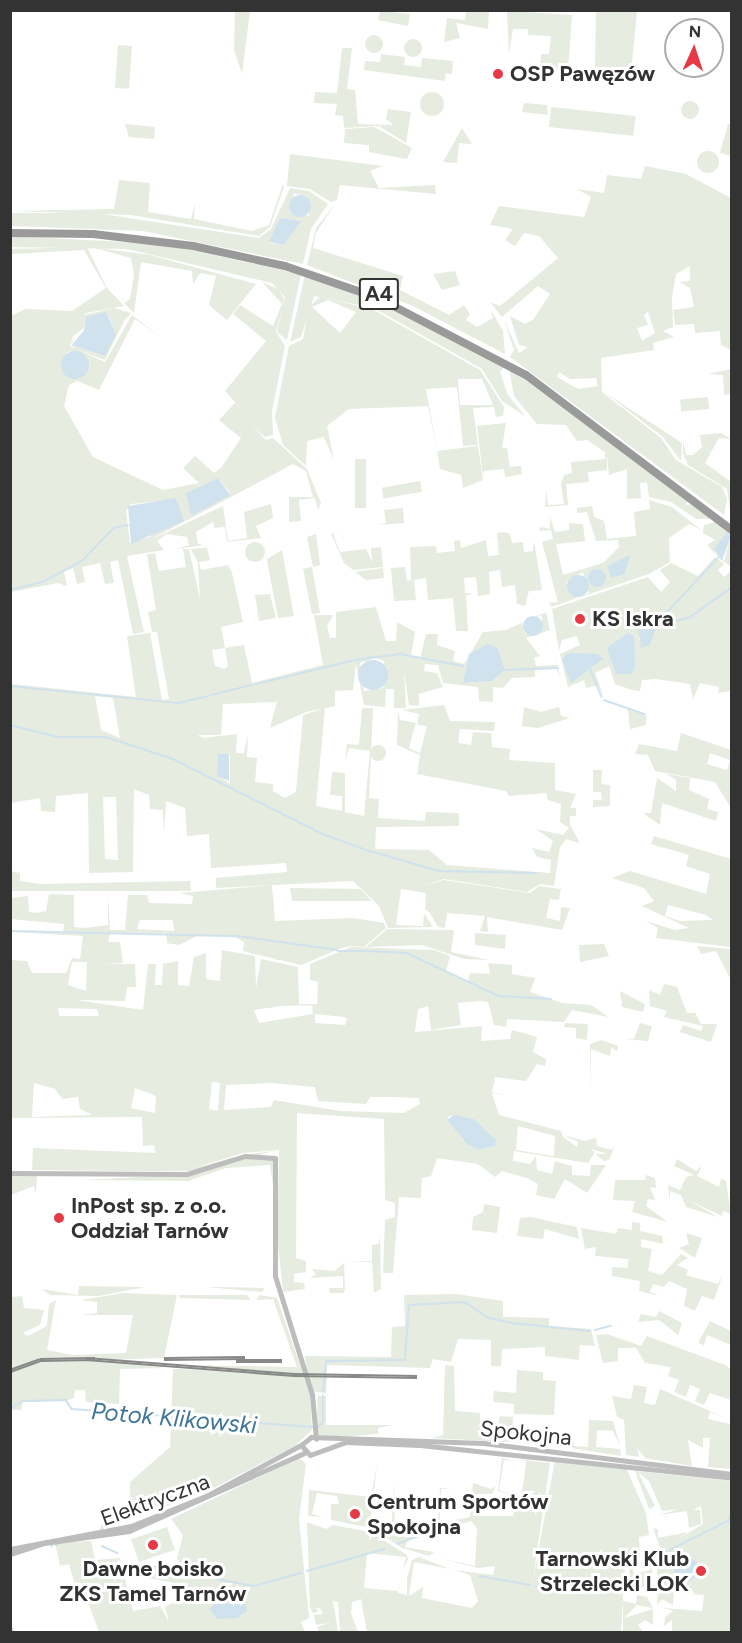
<!DOCTYPE html>
<meta charset="utf-8">
<style>
body{margin:0}
#map{position:relative;width:742px;height:1643px;overflow:hidden;background:#fff;font-family:Figtree,sans-serif}
div>[style]{position:absolute}
[style*='--x']{left:calc(var(--x)*1px);top:calc(var(--y)*1px);width:calc(var(--w)*1px);rotate:calc(var(--a)*1deg)}
.green>*{inset:0;background:#e6ecdf;transform-origin:0 0}
.round{border-radius:50%}
.water>*{inset:0;background:#cfe2ee}
.stream>*{height:1.5px;margin:-0.75px;padding:0 0.75px;transform-origin:0.75px;border-radius:0.75px;background:#cfe2ee}
.secondary>*{height:5px;margin:-2.5px;padding:0 2.5px;transform-origin:2.5px;border-radius:2.5px;background:#bdbdbd}
.motorway>*{height:8px;margin:-4px;padding:0 4px;transform-origin:4px;border-radius:4px;background:#9a9a9a}
.rail>*{height:4px;margin-top:-2px;transform-origin:0;background:repeating-linear-gradient(90deg,#fff 0 4.5px,#888 0 9px);box-sizing:border-box;border-block:2px solid #888}
.dots>*{width:16px;height:16px;translate:-50% -50%;box-sizing:border-box;border:3px solid #fff;border-radius:50%}
span{translate:-50% -50%;white-space:nowrap;text-align:center;line-height:1.15;-webkit-text-stroke:6px #fff;paint-order:stroke}
.shield-label span{padding:2px 4px;background:#fff;border:2px solid;border-radius:4px;-webkit-text-stroke-width:0}
.shield-label{font-size:21px;color:#333;font-weight:700}
.poi-label{font-size:22px;color:#333;font-weight:700}
.left{translate:0 -50%;text-align:left}
.right{translate:-100% -50%;text-align:right}
.street-label{font-size:22px;color:#333}
.water-label{font-size:24px;color:#3f7597;font-style:italic}
.frame{position:absolute;inset:0;border:12px solid #333;pointer-events:none}
.north{position:absolute;left:664px;top:18px;width:60px;height:60px;box-sizing:border-box;background:#fff;border:2px solid #adadad;border-radius:50%;rotate:3deg;font-size:16px;font-weight:700;line-height:24px;text-align:center;color:#333}
.north::after{content:'';display:block;margin:auto;width:21px;height:27px;background:#e63946;clip-path:polygon(50% 0,100% 100%,50% 72%,0 100%)}
</style>
<div id="map">
<div class="green">
<div style="clip-path:polygon(596px 10px,637px 11px,631px 74px,595px 71px)"></div>
<div style="clip-path:polygon(235px 11px,250px 11px,242px 74px,234px 50px)"></div>
<div style="clip-path:polygon(380px 11px,410px 14px,408px 26px,378px 20px)"></div>
<div style="clip-path:polygon(466px 11px,489px 11px,488px 29px,456px 23px,460px 38px,444px 42px,447px 18px,465px 20px)"></div>
<div style="clip-path:polygon(507px 11px,572px 15px,568px 69px,540px 68px,541px 54px,549px 54px,551px 36px,528px 35px,528px 29px,513px 29px,509px 54px)"></div>
<div class="round" style="left:365px;top:35px;width:18px;height:18px"></div>
<div class="round" style="left:404px;top:39px;width:18px;height:18px"></div>
<div style="left:118px;top:45px;width:14px;height:43px;rotate:4deg"></div>
<div style="clip-path:polygon(342px 48px,352px 48px,347px 89px,355px 90px,358px 124px,393px 125px,386px 119px,388px 109px,411px 112px,406px 143px,379px 126px,344px 128px,343px 116px,335px 115px,337px 104px,314px 103px,315px 92px,337px 93px)"></div>
<div style="clip-path:polygon(381px 54px,405px 57px,404px 65px,421px 67px,422px 58px,453px 61px,452px 74px,446px 73px,445px 81px,364px 70px,365px 61px,380px 62px)"></div>
<div class="round" style="left:420px;top:92px;width:24px;height:24px"></div>
<div class="round" style="left:681px;top:101px;width:18px;height:18px"></div>
<div style="clip-path:polygon(524px 103px,547px 105px,548px 115px,522px 112px)"></div>
<div style="left:551px;top:107px;width:85px;height:20px;rotate:6deg"></div>
<div style="clip-path:polygon(125px 124px,155px 127px,154px 139px,129px 137px)"></div>
<div style="clip-path:polygon(728px 124px,731px 124px,731px 156px,720px 153px)"></div>
<div style="clip-path:polygon(374px 127px,412px 148px,407px 159px,369px 152px,369px 145px,344px 143px,345px 129px)"></div>
<div style="clip-path:polygon(462px 128px,472px 144px,459px 143px,457px 163px,443px 162px)"></div>
<div class="round" style="left:697px;top:151px;width:22px;height:22px"></div>
<div style="clip-path:polygon(290px 154px,383px 166px,370px 171px,379px 188px,435px 185px,436px 194px,340px 185px,337px 200px,331px 202px,310px 189px,287px 186px)"></div>
<div style="clip-path:polygon(evenodd,645px 166px,686px 174px,731px 198px,731px 350px,721px 345px,720px 331px,695px 333px,694px 324px,675px 325px,673px 310px,694px 307px,690px 288px,680px 282px,690px 281px,690px 266px,676px 274px,672px 297px,673px 327px,663px 331px,674px 337px,653px 343px,654px 350px,601px 358px,602px 392px,661px 438px,676px 460px,722px 487px,727px 499px,724px 515px,510px 357px,514px 350px,504px 320px,519px 353px,528px 347px,519px 345px,510px 316px,525px 324px,533px 320px,550px 294px,538px 286px,502px 317px,490px 302px,500px 306px,558px 258px,539px 236px,524px 233px,515px 246px,505px 240px,513px 229px,490px 225px,499px 206px,584px 217px,591px 197px,577px 189px,604px 193px,607px 175px,641px 179px,645px 166px,648px 312px,655px 333px,642px 341px,637px 328px,648px 325px,644px 315px,648px 312px,645px 166px,559px 372px,570px 379px,596px 378px,598px 386px,578px 389px,557px 377px,559px 372px)"></div>
<div style="clip-path:polygon(119px 180px,150px 183px,148px 212px,191px 219px,195px 204px,194px 219px,252px 231px,269px 225px,283px 184px,284px 187px,270px 227px,259px 236px,131px 215px,11px 211px,114px 209px)"></div>
<div style="clip-path:polygon(evenodd,290px 188px,309px 191px,328px 204px,311px 229px,303px 264px,143px 231px,11px 226px,11px 213px,96px 213px,259px 238px,271px 229px,290px 188px,294px 193px,307px 197px,309px 216px,290px 212px,294px 193px,290px 188px,280px 218px,300px 221px,284px 245px,270px 243px,280px 218px)"></div>
<div style="clip-path:polygon(335px 204px,316px 233px,313px 248px,403px 276px,400px 290px,449px 315px,464px 305px,470px 314px,466px 320px,477px 327px,493px 318px,491px 310px,503px 331px,505px 354px,413px 306px,307px 265px,316px 228px)"></div>
<div style="clip-path:polygon(10px 236px,163px 244px,301px 274px,287px 340px,277px 332px,285px 297px,272px 283px,127px 249px,11px 247px)"></div>
<div style="clip-path:polygon(evenodd,87px 247px,107px 288px,124px 306px,86px 313px,84px 315px,114px 308px,131px 313px,124px 321px,105px 360px,78px 350px,105px 362px,132px 315px,160px 337px,135px 319px,99px 390px,77px 381px,69px 385px,64px 406px,93px 457px,163px 490px,199px 483px,183px 468px,195px 456px,214px 473px,221px 468px,241px 438px,219px 420px,235px 403px,244px 412px,225px 391px,266px 341px,233px 314px,240px 305px,273px 326px,282px 304px,262px 282px,278px 289px,284px 298px,283px 307px,276px 332px,285px 346px,272px 411px,273px 435px,265px 437px,251px 424px,266px 440px,273px 438px,307px 469px,321px 503px,318px 510px,315px 498px,299px 500px,301px 521px,289px 522px,289px 497px,313px 497px,306px 471px,293px 464px,146px 542px,223px 506px,228px 541px,247px 538px,244px 512px,271px 504px,273px 518px,256px 526px,261px 538px,227px 542px,225px 527px,214px 528px,213px 522px,196px 532px,198px 544px,204px 545px,176px 549px,189px 545px,187px 537px,167px 534px,157px 541px,164px 550px,127px 556px,144px 632px,133px 634px,118px 560px,110px 562px,114px 583px,105px 584px,100px 563px,82px 567px,85px 582px,77px 584px,73px 568px,64px 572px,67px 586px,58px 583px,11px 592px,11px 316px,25px 309px,72px 311px,106px 288px,84px 250px,11px 254px,11px 249px,87px 247px,107px 313px,115px 332px,105px 356px,72px 345px,75px 335px,71px 344px,73px 347px,78px 350px,71px 347px,70px 345px,73px 336px,84px 328px,86px 317px,107px 313px,87px 247px,75px 351px,90px 363px,70px 377px,64px 373px,67px 352px,75px 351px,87px 247px,218px 478px,230px 493px,191px 515px,188px 492px,218px 478px,87px 247px,178px 499px,150px 537px,130px 543px,126px 511px,131px 504px,178px 499px)"></div>
<div style="clip-path:polygon(91px 247px,150px 255px,256px 284px,227px 320px,209px 305px,216px 276px,200px 273px,193px 284px,192px 271px,141px 262px,134px 313px,124px 303px,130px 299px,134px 275px,131px 258px)"></div>
<div style="clip-path:polygon(455px 271px,460px 285px,442px 290px,433px 274px)"></div>
<div style="clip-path:polygon(305px 275px,399px 311px,505px 366px,500px 372px,508px 395px,525px 416px,502px 401px,482px 369px,374px 308px,314px 296px,301px 337px,290px 342px)"></div>
<div style="clip-path:polygon(evenodd,320px 297px,372px 309px,480px 370px,504px 407px,503px 416px,496px 417px,494px 407px,473px 408px,478px 445px,463px 446px,457px 387px,426px 389px,437px 449px,428px 406px,349px 409px,327px 426px,334px 460px,324px 437px,307px 441px,306px 466px,283px 445px,275px 418px,289px 346px,303px 339px,309px 307px,320px 297px,328px 300px,356px 312px,340px 333px,312px 307px,328px 300px,320px 297px,458px 379px,482px 379px,493px 405px,460px 405px,458px 379px)"></div>
<div style="clip-path:polygon(509px 368px,688px 501px,686px 505px,693px 504px,711px 519px,696px 519px,671px 502px,649px 497px,647px 482px,640px 483px,641px 498px,627px 499px,627px 469px,609px 475px,607px 455px,607px 470px,588px 472px,589px 482px,566px 484px,568px 505px,545px 507px,546px 489px,548px 505px,564px 504px,561px 484px,564px 475px,572px 473px,571px 462px,605px 459px,605px 452px,587px 440px,577px 441px,566px 425px,537px 424px,514px 396px)"></div>
<div style="clip-path:polygon(731px 369px,731px 394px,724px 395px,723px 375px,708px 374px)"></div>
<div style="clip-path:polygon(604px 392px,682px 443px,681px 461px,663px 437px)"></div>
<div style="left:708px;top:397px;width:12px;height:28px;rotate:85deg"></div>
<div style="clip-path:polygon(506px 423px,502px 448px,507px 448px,510px 467px,521px 466px,522px 474px,505px 477px,504px 469px,484px 471px,483px 476px,477px 426px)"></div>
<div style="clip-path:polygon(721px 433px,731px 439px,719px 438px,705px 463px,731px 482px,731px 518px,727px 489px,688px 465px,683px 453px,683px 440px,686px 455px,693px 455px,702px 447px,700px 435px)"></div>
<div style="clip-path:polygon(478px 446px,483px 480px,463px 488px,461px 475px,440px 469px,437px 451px)"></div>
<div style="left:355px;top:459px;width:11px;height:49px"></div>
<div style="left:420px;top:481px;width:11px;height:39px;rotate:80deg"></div>
<div style="clip-path:polygon(evenodd,649px 500px,672px 507px,701px 530px,689px 524px,669px 538px,670px 562px,649px 574px,551px 607px,547px 597px,550px 603px,558px 602px,542px 542px,553px 539px,551px 530px,539px 531px,540px 527px,550px 529px,550px 517px,555px 532px,569px 530px,569px 523px,583px 524px,585px 541px,556px 544px,563px 575px,603px 563px,619px 547px,618px 540px,596px 541px,587px 512px,577px 513px,577px 508px,592px 506px,594px 517px,604px 521px,607px 539px,636px 536px,634px 512px,650px 509px,649px 500px,583px 572px,589px 593px,577px 599px,566px 582px,583px 572px)"></div>
<div style="clip-path:polygon(403px 508px,404px 523px,379px 525px,386px 523px,384px 510px)"></div>
<div style="clip-path:polygon(715px 522px,728px 532px,715px 552px,724px 561px,731px 536px,731px 566px,721px 560px,707px 545px,715px 540px,703px 533px,704px 525px)"></div>
<div style="clip-path:polygon(345px 531px,333px 534px,340px 552px,366px 549px,372px 562px,371px 548px,381px 547px,383px 567px,353px 570px,344px 563px,331px 534px)"></div>
<div style="clip-path:polygon(504px 532px,510px 534px,512px 543px,523px 542px,524px 552px,533px 551px,534px 541px,542px 590px,529px 591px,525px 606px,517px 604px,515px 585px,502px 587px,500px 570px,489px 572px,490px 594px,478px 596px,476px 577px,464px 578px,465px 593px,473px 593px,466px 596px,468px 631px,456px 631px,453px 598px,428px 600px,426px 578px,414px 580px,416px 600px,394px 601px,391px 568px,405px 567px,407px 581px,411px 580px,410px 547px,436px 546px,437px 553px,455px 551px,454px 541px,460px 540px,461px 548px,486px 540px,488px 556px,499px 555px,497px 533px)"></div>
<div style="clip-path:polygon(316px 534px,320px 565px,313px 567px,307px 537px)"></div>
<div style="clip-path:polygon(263px 540px,267px 559px,282px 550px,294px 616px,278px 618px)"></div>
<div class="round" style="left:245px;top:542px;width:20px;height:20px"></div>
<div style="clip-path:polygon(evenodd,213px 547px,207px 548px,210px 560px,199px 562px,201px 570px,228px 565px,232px 573px,243px 622px,221px 627px,225px 648px,244px 645px,252px 683px,323px 665px,314px 615px,333px 615px,327px 626px,330px 638px,336px 638px,336px 612px,376px 607px,386px 641px,396px 641px,397px 622px,415px 632px,411px 656px,420px 659px,426px 634px,438px 634px,437px 645px,455px 651px,453px 661px,464px 664px,483px 632px,506px 630px,546px 612px,550px 630px,526px 638px,540px 656px,534px 658px,536px 666px,557px 665px,556px 658px,560px 676px,556px 668px,535px 669px,535px 677px,512px 678px,503px 688px,493px 687px,493px 702px,479px 701px,478px 687px,443px 683px,438px 665px,425px 664px,424px 671px,437px 673px,443px 687px,419px 694px,419px 706px,409px 705px,404px 671px,406px 708px,394px 708px,394px 689px,386px 689px,385px 707px,364px 705px,356px 664px,353px 690px,335px 691px,335px 706px,306px 712px,270px 728px,277px 702px,223px 704px,221px 735px,198px 735px,203px 738px,237px 734px,236px 753px,244px 753px,248px 734px,247px 757px,257px 758px,255px 782px,273px 784px,273px 791px,285px 798px,296px 792px,303px 715px,325px 708px,316px 806px,342px 811px,342px 796px,330px 795px,332px 772px,345px 773px,345px 812px,364px 816px,370px 751px,349px 748px,345px 762px,347px 744px,359px 745px,362px 708px,373px 708px,369px 798px,379px 799px,378px 818px,425px 821px,426px 812px,459px 813px,459px 826px,376px 827px,375px 849px,429px 850px,447px 865px,550px 873px,551px 860px,537px 857px,532px 848px,549px 852px,553px 841px,536px 829px,563px 835px,569px 828px,560px 822px,561px 804px,548px 800px,546px 793px,509px 796px,506px 791px,417px 774px,420px 755px,397px 745px,398px 710px,400px 720px,416px 723px,409px 748px,420px 753px,427px 726px,417px 725px,419px 714px,402px 710px,444px 705px,450px 721px,495px 722px,494px 731px,460px 729px,458px 743px,471px 745px,473px 732px,465px 732px,491px 733px,492px 747px,510px 749px,509px 760px,555px 763px,555px 790px,576px 794px,570px 808px,576px 808px,576px 816px,570px 816px,570px 825px,580px 843px,566px 839px,560px 847px,554px 886px,540px 884px,527px 892px,444px 879px,422px 886px,444px 880px,530px 893px,539px 886px,561px 889px,559px 900px,550px 899px,546px 918px,560px 921px,561px 907px,570px 908px,562px 930px,487px 917px,488px 932px,480px 931px,485px 916px,447px 913px,445px 928px,438px 927px,430px 913px,425px 909px,426px 893px,401px 889px,396px 925px,423px 926px,424px 913px,433px 927px,388px 928px,379px 906px,353px 881px,216px 888px,216px 878px,287px 872px,286px 863px,211px 868px,209px 834px,187px 836px,185px 808px,166px 801px,164px 835px,163px 810px,150px 809px,149px 795px,134px 789px,133px 872px,89px 873px,88px 793px,56px 796px,55px 812px,41px 811px,40px 798px,11px 803px,11px 684px,136px 697px,127px 636px,150px 633px,162px 700px,169px 699px,157px 632px,152px 632px,148px 612px,156px 610px,147px 554px,155px 553px,159px 571px,186px 567px,183px 549px,189px 549px,200px 600px,198px 563px,191px 549px,213px 547px,542px 615px,542px 630px,525px 634px,522px 623px,542px 615px,213px 547px,485px 646px,498px 648px,505px 669px,492px 681px,463px 683px,469px 654px,485px 646px,213px 547px,225px 648px,228px 666px,225px 669px,215px 666px,212px 650px,225px 648px,213px 547px,375px 658px,384px 661px,383px 688px,364px 691px,360px 663px,375px 658px,213px 547px,95px 696px,113px 698px,120px 738px,101px 730px,95px 696px,213px 547px,219px 754px,230px 755px,230px 784px,217px 775px,219px 754px,213px 547px,103px 797px,116px 797px,118px 860px,105px 859px,103px 797px)"></div>
<div style="clip-path:polygon(evenodd,715px 557px,724px 564px,718px 570px,724px 577px,731px 571px,731px 691px,718px 693px,719px 687px,700px 683px,693px 699px,690px 684px,655px 679px,642px 680px,640px 691px,632px 690px,615px 684px,609px 666px,595px 673px,604px 697px,598px 685px,586px 688px,584px 680px,568px 687px,560px 654px,580px 645px,577px 636px,562px 640px,559px 651px,552px 609px,648px 577px,661px 592px,670px 582px,660px 570px,671px 563px,698px 576px,715px 557px,645px 616px,655px 628px,650px 645px,639px 640px,645px 616px)"></div>
<div style="clip-path:polygon(312px 567px,320px 613px,312px 614px,303px 569px)"></div>
<div style="clip-path:polygon(383px 568px,384px 578px,366px 580px,355px 572px)"></div>
<div style="clip-path:polygon(270px 594px,276px 618px,259px 621px,255px 595px)"></div>
<div style="clip-path:polygon(602px 699px,646px 714px,646px 725px,630px 729px,628px 710px)"></div>
<div style="clip-path:polygon(524px 707px,541px 712px,559px 707px,561px 716px,570px 718px,538px 728px,522px 726px)"></div>
<div style="clip-path:polygon(evenodd,681px 733px,731px 750px,731px 808px,715px 782px,655px 771px,648px 755px,635px 754px,639px 744px,677px 751px,681px 733px,710px 753px,730px 760px,727px 770px,707px 764px,710px 753px)"></div>
<div class="round" style="left:370px;top:745px;width:16px;height:16px"></div>
<div style="clip-path:polygon(593px 770px,602px 770px,601px 784px,610px 785px,610px 806px,593px 807px,593px 800px,602px 800px,601px 792px,593px 792px)"></div>
<div style="clip-path:polygon(666px 774px,690px 778px,689px 790px,709px 799px,707px 809px,718px 812px,716px 821px,662px 803px,660px 825px,643px 813px,651px 813px,657px 778px,676px 791px,676px 780px)"></div>
<div style="clip-path:polygon(evenodd,654px 836px,731px 859px,731px 947px,656px 938px,658px 928px,646px 921px,675px 930px,689px 928px,642px 906px,654px 901px,644px 888px,612px 878px,630px 871px,706px 894px,710px 874px,686px 866px,689px 855px,651px 844px,654px 836px,668px 905px,706px 915px,713px 920px,680px 921px,665px 916px,668px 905px)"></div>
<div style="clip-path:polygon(10px 871px,20px 873px,20px 881px,41px 884px,190px 881px,191px 891px,11px 891px)"></div>
<div style="clip-path:polygon(evenodd,272px 885px,275px 921px,353px 918px,384px 923px,386px 928px,364px 947px,350px 946px,339px 949px,301px 965px,243px 951px,244px 942px,235px 937px,199px 935px,179px 945px,167px 943px,166px 933px,110px 934px,108px 942px,120px 942px,123px 963px,102px 964px,135px 964px,136px 987px,127px 987px,125px 1001px,76px 1000px,143px 1010px,148px 964px,156px 964px,155px 985px,162px 985px,163px 964px,178px 961px,178px 985px,189px 986px,194px 957px,206px 953px,206px 979px,220px 981px,222px 950px,255px 956px,256px 988px,261px 959px,298px 967px,299px 1004px,317px 1004px,318px 982px,310px 980px,310px 964px,351px 947px,434px 950px,450px 956px,446px 971px,468px 981px,470px 973px,490px 974px,488px 963px,512px 965px,512px 974px,535px 978px,530px 992px,562px 1003px,591px 1005px,609px 1017px,572px 1010px,564px 1022px,507px 1019px,506px 1027px,494px 1025px,488px 1002px,480px 1001px,458px 1003px,461px 1025px,431px 1030px,428px 1006px,418px 1009px,415px 1032px,482px 1026px,481px 1041px,510px 1039px,512px 1030px,537px 1037px,533px 1052px,546px 1059px,545px 1066px,537px 1064px,526px 1081px,495px 1077px,492px 1092px,506px 1095px,492px 1093px,499px 1115px,561px 1131px,563px 1137px,577px 1147px,578px 1142px,564px 1135px,585px 1141px,596px 1138px,597px 1146px,612px 1150px,615px 1146px,609px 1160px,604px 1161px,595px 1154px,608px 1154px,591px 1149px,595px 1152px,588px 1163px,514px 1151px,513px 1161px,530px 1164px,536px 1156px,537px 1170px,552px 1174px,555px 1161px,572px 1166px,572px 1175px,590px 1176px,591px 1165px,606px 1165px,587px 1193px,565px 1179px,554px 1199px,536px 1195px,538px 1184px,527px 1178px,502px 1171px,495px 1177px,478px 1164px,437px 1158px,431px 1176px,422px 1178px,421px 1198px,399px 1197px,393px 1273px,383px 1273px,385px 1220px,395px 1217px,395px 1203px,385px 1200px,384px 1119px,297px 1113px,296px 1258px,306px 1261px,306px 1272px,294px 1274px,294px 1282px,304px 1283px,305px 1289px,283px 1292px,278px 1244px,277px 1250px,279px 1150px,243px 1153px,188px 1170px,243px 1155px,274px 1151px,194px 1171px,30px 1171px,118px 1170px,32px 1170px,33px 1148px,155px 1153px,154px 1145px,143px 1146px,142px 1117px,11px 1118px,11px 960px,27px 961px,32px 973px,66px 973px,72px 958px,80px 959px,83px 936px,11px 932px,63px 933px,64px 924px,11px 919px,11px 898px,28px 896px,29px 912px,38px 913px,46px 911px,49px 894px,74px 895px,74px 927px,84px 928px,108px 925px,108px 895px,110px 930px,125px 930px,128px 895px,147px 895px,149px 903px,192px 904px,193px 896px,180px 893px,272px 885px,173px 920px,174px 931px,137px 929px,140px 920px,173px 920px,272px 885px,72px 962px,87px 962px,86px 991px,68px 985px,72px 962px,272px 885px,280px 1006px,312px 1005px,313px 1014px,259px 1023px,254px 1010px,280px 1006px,272px 885px,58px 1008px,97px 1009px,99px 1016px,59px 1016px,58px 1008px,272px 885px,315px 1014px,345px 1017px,347px 1019px,345px 1025px,315px 1023px,315px 1014px,272px 885px,212px 1082px,220px 1083px,218px 1111px,209px 1109px,212px 1082px,272px 885px,34px 1083px,55px 1089px,62px 1099px,78px 1097px,80px 1109px,92px 1115px,32px 1117px,34px 1083px,272px 885px,271px 1083px,315px 1087px,318px 1101px,366px 1104px,370px 1097px,395px 1097px,419px 1098px,420px 1104px,404px 1113px,340px 1111px,274px 1100px,271px 1107px,224px 1110px,226px 1085px,271px 1083px,272px 885px,135px 1088px,156px 1096px,155px 1113px,131px 1108px,135px 1088px,272px 885px,449px 1116px,472px 1118px,495px 1146px,478px 1150px,467px 1144px,447px 1120px,449px 1116px,272px 885px,518px 1126px,555px 1136px,554px 1156px,516px 1150px,518px 1126px)"></div>
<div style="clip-path:polygon(290px 888px,360px 889px,372px 901px,292px 901px)"></div>
<div style="clip-path:polygon(387px 929px,454px 930px,451px 952px,490px 960px,464px 959px,422px 945px,366px 947px)"></div>
<div style="clip-path:polygon(475px 933px,506px 935px,505px 949px,475px 945px)"></div>
<div style="clip-path:polygon(604px 944px,609px 956px,580px 962px,579px 945px)"></div>
<div style="clip-path:polygon(697px 946px,730px 949px,731px 980px,716px 951px,701px 954px)"></div>
<div style="clip-path:polygon(664px 984px,677px 987px,687px 1013px,695px 1013px,701px 1024px,717px 1024px,711px 1042px,680px 1032px,683px 1025px,701px 1031px,703px 1026px,664px 1017px,667px 1011px,650px 1006px,649px 990px,660px 995px)"></div>
<div style="clip-path:polygon(620px 991px,645px 1004px,643px 1012px,622px 1007px)"></div>
<div style="clip-path:polygon(565px 1023px,588px 1024px,587px 1040px,576px 1038px,576px 1028px,564px 1027px)"></div>
<div style="clip-path:polygon(640px 1023px,652px 1026px,648px 1041px,624px 1039px,634px 1039px)"></div>
<div style="clip-path:polygon(601px 1040px,618px 1046px,617px 1051px,611px 1047px,610px 1056px,591px 1049px,590px 1091px,590px 1044px)"></div>
<div style="clip-path:polygon(245px 1158px,273px 1159px,274px 1192px,270px 1165px,226px 1168px,188px 1181px,82px 1180px,199px 1174px)"></div>
<div style="clip-path:polygon(677px 1159px,696px 1171px,702px 1166px,697px 1176px,719px 1187px,721px 1179px,726px 1181px,731px 1214px,723px 1211px,722px 1216px,688px 1200px,718px 1217px,686px 1207px,681px 1195px,670px 1191px,670px 1202px,668px 1185px,680px 1190px,686px 1177px,694px 1175px,674px 1166px)"></div>
<div style="clip-path:polygon(11px 1175px,37px 1175px,36px 1193px,34px 1186px,11px 1195px)"></div>
<div style="clip-path:polygon(646px 1175px,655px 1178px,656px 1188px,650px 1187px,655px 1200px,648px 1199px,646px 1206px,668px 1222px,632px 1212px,635px 1201px,613px 1200px,615px 1180px,645px 1180px)"></div>
<div style="clip-path:polygon(484px 1204px,500px 1207px,497px 1233px,472px 1230px,473px 1217px,483px 1212px)"></div>
<div style="clip-path:polygon(531px 1217px,577px 1227px,579px 1239px,545px 1229px,543px 1239px,517px 1236px,520px 1218px)"></div>
<div style="clip-path:polygon(632px 1222px,640px 1223px,640px 1231px,662px 1236px,663px 1244px,641px 1239px,641px 1247px,652px 1249px,648px 1271px,662px 1275px,681px 1254px,688px 1258px,677px 1265px,688px 1270px,686px 1275px,718px 1284px,723px 1274px,714px 1300px,702px 1296px,695px 1311px,684px 1306px,687px 1289px,669px 1281px,664px 1287px,653px 1284px,650px 1292px,659px 1296px,639px 1291px,640px 1281px,612px 1276px,612px 1267px,628px 1268px,628px 1259px,595px 1256px,596px 1247px,585px 1249px,581px 1228px,616px 1234px,618px 1228px,632px 1230px)"></div>
<div style="clip-path:polygon(686px 1233px,702px 1238px,695px 1258px,679px 1248px,689px 1244px)"></div>
<div style="clip-path:polygon(380px 1235px,381px 1289px,374px 1293px,372px 1262px,346px 1261px,372px 1261px,372px 1245px,379px 1244px)"></div>
<div style="clip-path:polygon(344px 1263px,345px 1290px,343px 1293px,330px 1293px,329px 1288px,343px 1288px,343px 1276px,310px 1278px,316px 1274px,312px 1269px,335px 1271px)"></div>
<div style="clip-path:polygon(79px 1286px,145px 1287px,99px 1296px,50px 1295px,42px 1289px,78px 1295px)"></div>
<div style="clip-path:polygon(206px 1287px,219px 1287px,265px 1288px,262px 1292px)"></div>
<div style="clip-path:polygon(123px 1293px,177px 1295px,164px 1358px,101px 1360px,165px 1368px,120px 1369px,119px 1404px,86px 1402px,85px 1390px,75px 1390px,74px 1398px,65px 1401px,23px 1402px,21px 1410px,11px 1410px,11px 1297px,22px 1296px,24px 1308px,44px 1310px,40px 1325px,23px 1333px,28px 1336px,47px 1326px,49px 1304px,56px 1300px,47px 1350px,73px 1355px,126px 1353px,133px 1315px,80px 1315px,97px 1313px,97px 1302px,81px 1300px)"></div>
<div style="clip-path:polygon(456px 1294px,503px 1301px,503px 1317px,549px 1318px,549px 1326px,591px 1329px,595px 1346px,580px 1345px,579px 1360px,545px 1356px,545px 1347px,502px 1349px,501px 1366px,491px 1366px,491px 1340px,458px 1339px,451px 1362px,433px 1359px,430px 1368px,327px 1365px,327px 1375px,307px 1375px,305px 1356px,391px 1357px,392px 1327px,405px 1326px,404px 1295px)"></div>
<div style="clip-path:polygon(179px 1295px,247px 1295px,251px 1300px,180px 1298px)"></div>
<div style="clip-path:polygon(260px 1295px,277px 1298px,310px 1394px,312px 1430px,295px 1446px,210px 1490px,99px 1531px,105px 1516px,130px 1510px,130px 1482px,170px 1447px,173px 1369px,274px 1372px,176px 1365px,297px 1367px,273px 1299px,256px 1300px)"></div>
<div style="clip-path:polygon(659px 1311px,682px 1323px,678px 1335px,659px 1320px,638px 1322px,641px 1314px,656px 1317px)"></div>
<div style="clip-path:polygon(710px 1321px,731px 1331px,731px 1345px,707px 1335px,704px 1345px,698px 1343px)"></div>
<div style="clip-path:polygon(607px 1334px,641px 1346px,647px 1336px,725px 1365px,731px 1369px,731px 1400px,710px 1393px,704px 1405px,695px 1401px,700px 1389px,690px 1385px,686px 1397px,674px 1392px,679px 1380px,668px 1376px,671px 1367px,645px 1363px,636px 1348px,618px 1348px,618px 1361px,603px 1363px,596px 1335px)"></div>
<div style="clip-path:polygon(445px 1365px,454px 1366px,455px 1411px,480px 1413px,480px 1422px,498px 1424px,500px 1416px,513px 1417px,511px 1442px,431px 1438px,443px 1435px)"></div>
<div style="clip-path:polygon(517px 1370px,543px 1372px,543px 1380px,556px 1381px,554px 1415px,514px 1414px,514px 1404px,493px 1402px,494px 1391px,516px 1393px)"></div>
<div style="clip-path:polygon(307px 1376px,327px 1377px,326px 1393px,312px 1391px)"></div>
<div style="clip-path:polygon(634px 1385px,647px 1387px,644px 1403px,655px 1405px,660px 1389px,728px 1419px,710px 1412px,708px 1419px,731px 1424px,731px 1469px,708px 1467px,710px 1438px,703px 1438px,703px 1448px,688px 1440px,692px 1466px,645px 1458px,637px 1448px,639px 1457px,626px 1455px,624px 1420px,617px 1417px,612px 1396px,631px 1399px)"></div>
<div style="clip-path:polygon(318px 1396px,326px 1396px,326px 1425px,394px 1425px,378px 1428px,378px 1434px,392px 1433px,322px 1438px,316px 1432px)"></div>
<div style="clip-path:polygon(613px 1421px,620px 1446px,613px 1431px,597px 1430px,596px 1447px,620px 1449px,621px 1456px,571px 1448px,573px 1438px,574px 1446px,588px 1447px,589px 1420px)"></div>
<div style="clip-path:polygon(299px 1458px,306px 1464px,299px 1519px,309px 1618px,301px 1622px,305px 1632px,99px 1632px,81px 1583px,74px 1582px,69px 1564px,60px 1566px,55px 1543px,91px 1541px,95px 1560px,120px 1558px,133px 1611px,160px 1606px,169px 1622px,165px 1607px,180px 1599px,174px 1583px,131px 1575px,163px 1562px,169px 1571px,182px 1568px,177px 1558px,183px 1535px,171px 1519px)"></div>
<div style="clip-path:polygon(502px 1458px,512px 1460px,504px 1460px,499px 1490px,510px 1494px,521px 1495px,524px 1481px,526px 1461px,517px 1459px,550px 1463px,532px 1586px,555px 1460px,626px 1468px,646px 1513px,649px 1535px,639px 1537px,640px 1558px,625px 1562px,621px 1632px,367px 1632px,361px 1599px,352px 1602px,351px 1613px,358px 1632px,340px 1632px,338px 1602px,333px 1601px,338px 1632px,319px 1632px,317px 1627px,329px 1623px,316px 1625px,314px 1615px,323px 1614px,321px 1609px,314px 1607px,319px 1611px,313px 1613px,310px 1607px,307px 1522px,326px 1529px,333px 1525px,370px 1532px,369px 1540px,374px 1534px,407px 1555px,408px 1559px,403px 1570px,406px 1557px,367px 1553px,364px 1588px,398px 1591px,401px 1578px,398px 1593px,407px 1595px,407px 1578px,412px 1560px,419px 1557px,450px 1569px,414px 1562px,409px 1596px,423px 1587px,422px 1598px,472px 1608px,478px 1601px,470px 1575px,454px 1570px,493px 1575px,495px 1566px,478px 1568px,439px 1558px,475px 1566px,477px 1528px,471px 1521px,408px 1540px,405px 1547px,434px 1552px,429px 1556px,402px 1548px,372px 1528px,331px 1520px,331px 1504px,339px 1504px,337px 1496px,317px 1493px,312px 1514px,323px 1517px,308px 1516px,309px 1490px,371px 1497px,377px 1464px,370px 1525px,391px 1536px,394px 1484px,395px 1531px,402px 1533px,404px 1520px,404px 1537px,438px 1524px,440px 1488px,452px 1488px,441px 1489px,441px 1506px,449px 1507px,444px 1500px,452px 1500px,452px 1508px,440px 1511px,440px 1523px,470px 1517px,473px 1483px,491px 1489px,496px 1486px,492px 1494px,475px 1494px,473px 1516px,513px 1516px,515px 1506px,508px 1501px,518px 1505px,520px 1497px,498px 1491px)"></div>
<div style="clip-path:polygon(635px 1471px,731px 1481px,731px 1632px,672px 1632px,672px 1620px,664px 1626px,665px 1617px,673px 1611px,663px 1608px,702px 1611px,704px 1595px,674px 1593px,673px 1605px,662px 1599px,657px 1605px,658px 1590px,670px 1588px,658px 1583px,656px 1559px,663px 1555px,653px 1528px,658px 1529px,658px 1538px,688px 1532px,673px 1542px,703px 1524px,701px 1506px,693px 1510px,700px 1510px,701px 1524px,689px 1528px,687px 1511px,659px 1515px,679px 1509px,662px 1511px,649px 1481px,638px 1472px,655px 1506px,649px 1509px)"></div>
<div style="left:167px;top:1527px;width:24px;height:38px;rotate:71deg"></div>
<div style="clip-path:polygon(651px 1558px,653px 1587px,628px 1587px,630px 1564px,639px 1562px,632px 1566px,634px 1574px,650px 1570px,650px 1562px,641px 1561px)"></div>
<div style="clip-path:polygon(637px 1595px,647px 1597px,653px 1608px,637px 1605px,624px 1618px,653px 1609px,653px 1625px,645px 1620px,638px 1625px,643px 1632px,623px 1632px,623px 1601px,636px 1604px)"></div>
</div>
<div class="water">
<div class="round" style="left:289px;top:195px;width:22px;height:22px"></div>
<div style="clip-path:polygon(280px 218px,301px 221px,284px 245px,269px 242px)"></div>
<div style="clip-path:polygon(106px 312px,116px 334px,105px 356px,72px 345px,84px 330px,86px 317px)"></div>
<div class="round" style="left:61px;top:351px;width:28px;height:28px"></div>
<div style="clip-path:polygon(218px 478px,230px 495px,191px 516px,186px 493px)"></div>
<div style="clip-path:polygon(176px 498px,184px 521px,131px 544px,128px 506px)"></div>
<div style="clip-path:polygon(727px 532px,731px 536px,722px 561px,714px 549px)"></div>
<div style="clip-path:polygon(630px 555px,625px 574px,611px 578px,607px 566px)"></div>
<div class="round" style="left:588px;top:569px;width:18px;height:18px"></div>
<div class="round" style="left:567px;top:575px;width:22px;height:22px"></div>
<div style="clip-path:polygon(645px 616px,655px 630px,650px 645px,641px 648px,638px 626px)"></div>
<div class="round" style="left:523px;top:616px;width:20px;height:20px"></div>
<div style="clip-path:polygon(628px 633px,634px 636px,635px 667px,631px 674px,616px 674px,607px 648px)"></div>
<div style="clip-path:polygon(488px 644px,498px 648px,505px 670px,492px 681px,463px 683px,469px 654px)"></div>
<div style="clip-path:polygon(567px 653px,598px 654px,603px 659px,571px 683px,562px 660px)"></div>
<div class="round" style="left:358px;top:660px;width:30px;height:30px"></div>
<div style="clip-path:polygon(218px 754px,229px 754px,229px 781px,217px 776px)"></div>
<div style="clip-path:polygon(454px 1115px,474px 1119px,496px 1140px,495px 1146px,478px 1150px,467px 1144px,447px 1120px)"></div>
<div class="round" style="left:674px;top:1557px;width:24px;height:24px"></div>
<div style="clip-path:polygon(219px 1601px,245px 1601px,247px 1611px,237px 1618px,217px 1619px,209px 1609px)"></div>
</div>
<div class="stream">
<div style="--x:10;--y:590;--w:34;--a:-14"></div>
<div style="--x:43;--y:582;--w:46;--a:-28.8"></div>
<div style="--x:83;--y:560;--w:45;--a:-45.9"></div>
<div style="--x:114;--y:528;--w:14;--a:-12"></div>
<div style="--x:662;--y:624;--w:28;--a:-13"></div>
<div style="--x:689;--y:618;--w:53;--a:-35.8"></div>
<div style="--x:654;--y:626;--w:93;--a:-46.7"></div>
<div style="--x:355;--y:660;--w:45;--a:-7.6"></div>
<div style="--x:400;--y:654;--w:64;--a:10.8"></div>
<div style="--x:505;--y:670;--w:53;--a:-2.2"></div>
<div style="--x:591;--y:670;--w:29;--a:68"></div>
<div style="--x:10;--y:686;--w:169;--a:5.8"></div>
<div style="--x:178;--y:703;--w:31;--a:-13"></div>
<div style="--x:211;--y:695;--w:145;--a:-13.6"></div>
<div style="--x:604;--y:700;--w:43;--a:18.9"></div>
<div style="--x:10;--y:725;--w:49;--a:14"></div>
<div style="--x:58;--y:737;--w:48;--a:0"></div>
<div style="--x:106;--y:737;--w:71;--a:18.2"></div>
<div style="--x:175;--y:760;--w:165;--a:26.6"></div>
<div style="--x:323;--y:834;--w:52;--a:20.2"></div>
<div style="--x:374;--y:852;--w:68;--a:16.3"></div>
<div style="--x:439;--y:871;--w:97;--a:1.2"></div>
<div style="--x:10;--y:931;--w:228;--a:1.3"></div>
<div style="--x:238;--y:936;--w:100;--a:8"></div>
<div style="--x:338;--y:951;--w:27;--a:0"></div>
<div style="--x:367;--y:951;--w:40;--a:2.9"></div>
<div style="--x:407;--y:953;--w:102;--a:25.1"></div>
<div style="--x:499;--y:996;--w:52;--a:3.3"></div>
<div style="--x:595;--y:1330;--w:16;--a:-15"></div>
<div style="--x:323;--y:1392;--w:31;--a:-84"></div>
<div style="--x:326;--y:1361;--w:79;--a:-0.7"></div>
<div style="--x:405;--y:1360;--w:55;--a:-85.8"></div>
<div style="--x:409;--y:1305;--w:56;--a:-3.1"></div>
<div style="--x:465;--y:1302;--w:29;--a:34"></div>
<div style="--x:489;--y:1318;--w:24;--a:12"></div>
<div style="--x:512;--y:1323;--w:78;--a:5.9"></div>
<div style="--x:10;--y:1409;--w:15;--a:-32"></div>
<div style="--x:23;--y:1401;--w:43;--a:-1.3"></div>
<div style="--x:66;--y:1400;--w:11;--a:56"></div>
<div style="--x:72;--y:1409;--w:241;--a:4.3"></div>
<div style="--x:318;--y:1427;--w:7;--a:-45"></div>
<div style="--x:323;--y:1422;--w:26;--a:-90"></div>
<div style="--x:397;--y:1544;--w:64;--a:-20.1"></div>
<div style="--x:56;--y:1545;--w:1;--a:0"></div>
<div style="--x:51;--y:1546;--w:1;--a:0"></div>
<div style="--x:102;--y:1546;--w:17;--a:24"></div>
<div style="--x:658;--y:1565;--w:21;--a:-49"></div>
<div style="--x:672;--y:1549;--w:63;--a:-26.6"></div>
<div style="--x:728;--y:1521;--w:9;--a:-63"></div>
<div style="--x:155;--y:1567;--w:101;--a:10.9"></div>
<div style="--x:254;--y:1586;--w:49;--a:-15.5"></div>
<div style="--x:307;--y:1571;--w:80;--a:-15.9"></div>
<div style="--x:480;--y:1576;--w:51;--a:10.2"></div>
<div style="--x:536;--y:1586;--w:91;--a:-3.8"></div>
<div style="--x:10;--y:1624;--w:9;--a:63"></div>
</div>
<div class="secondary">
<div style="--x:10;--y:1173;--w:177;--a:0.3"></div>
<div style="--x:187;--y:1174;--w:61;--a:-17.2"></div>
<div style="--x:245;--y:1156;--w:30;--a:4"></div>
<div style="--x:275;--y:1158;--w:118;--a:90"></div>
<div style="--x:275;--y:1276;--w:125;--a:72.7"></div>
<div style="--x:312;--y:1395;--w:44;--a:84.8"></div>
<div style="--x:732;--y:1474;--w:251;--a:-172.9"></div>
<div style="--x:483;--y:1443;--w:172;--a:-178"></div>
<div style="--x:311;--y:1437;--w:13;--a:141"></div>
<div style="--x:301;--y:1445;--w:13;--a:48"></div>
<div style="--x:310;--y:1455;--w:37;--a:-20"></div>
<div style="--x:345;--y:1442;--w:75;--a:2.3"></div>
<div style="--x:420;--y:1445;--w:314;--a:6"></div>
<div style="--x:10;--y:1549;--w:123;--a:-10.8"></div>
<div style="--x:131;--y:1526;--w:83;--a:-21.9"></div>
<div style="--x:208;--y:1495;--w:106;--a:-28.3"></div>
<div style="--x:10;--y:1554;--w:36;--a:-18"></div>
<div style="--x:44;--y:1543;--w:86;--a:-8"></div>
<div style="--x:129;--y:1531;--w:192;--a:-24"></div>
</div>
<div class="motorway">
<div style="--x:10;--y:233;--w:83;--a:0.7"></div>
<div style="--x:93;--y:234;--w:101;--a:6.8"></div>
<div style="--x:193;--y:246;--w:94;--a:12.3"></div>
<div style="--x:285;--y:266;--w:98;--a:19"></div>
<div style="--x:378;--y:298;--w:167;--a:27.5"></div>
<div style="--x:526;--y:375;--w:258;--a:37"></div>
</div>
<div class="rail">
<div style="--x:86;--y:1359;--w:209;--a:4.4"></div>
<div style="--x:294;--y:1375;--w:123;--a:0.9"></div>
<div style="--x:164;--y:1359;--w:81;--a:-0.7"></div>
<div style="--x:236;--y:1361;--w:46;--a:0"></div>
<div style="--x:10;--y:1371;--w:32;--a:-20"></div>
<div style="--x:40;--y:1360;--w:55;--a:-1"></div>
</div>
<div class="dots">
<div style="left:498px;top:74px;background:#e63946"></div>
<div style="left:580px;top:619px;background:#e63946"></div>
<div style="left:59px;top:1218px;background:#e63946"></div>
<div style="left:355px;top:1514px;background:#e63946"></div>
<div style="left:153px;top:1545px;background:#e63946"></div>
<div style="left:701px;top:1571px;background:#e63946"></div>
</div>
<div class="shield-label">
<span style="left:379px;top:294px">A4</span>
</div>
<div class="poi-label">
<span class="left" style="left:510px;top:74px">OSP Pawęzów</span>
<span class="left" style="left:592px;top:619px">KS Iskra</span>
<span class="left" style="left:71px;top:1218px">InPost sp. z o.o.<br>Oddział Tarnów</span>
<span class="left" style="left:367px;top:1514px">Centrum Sportów<br>Spokojna</span>
<span class="right" style="left:689px;top:1571px">Tarnowski Klub<br>Strzelecki LOK</span>
<span style="left:153px;top:1581px">Dawne boisko<br>ZKS Tamel Tarnów</span>
</div>
<div class="street-label">
<span style="left:526px;top:1433px;rotate:6deg">Spokojna</span>
<span style="left:155px;top:1500px;rotate:-20deg">Elektryczna</span>
</div>
<div class="water-label">
<span style="left:174px;top:1418px;rotate:5deg">Potok Klikowski</span>
</div>
<div class="frame"></div>
<div class="north">N</div>
</div>
